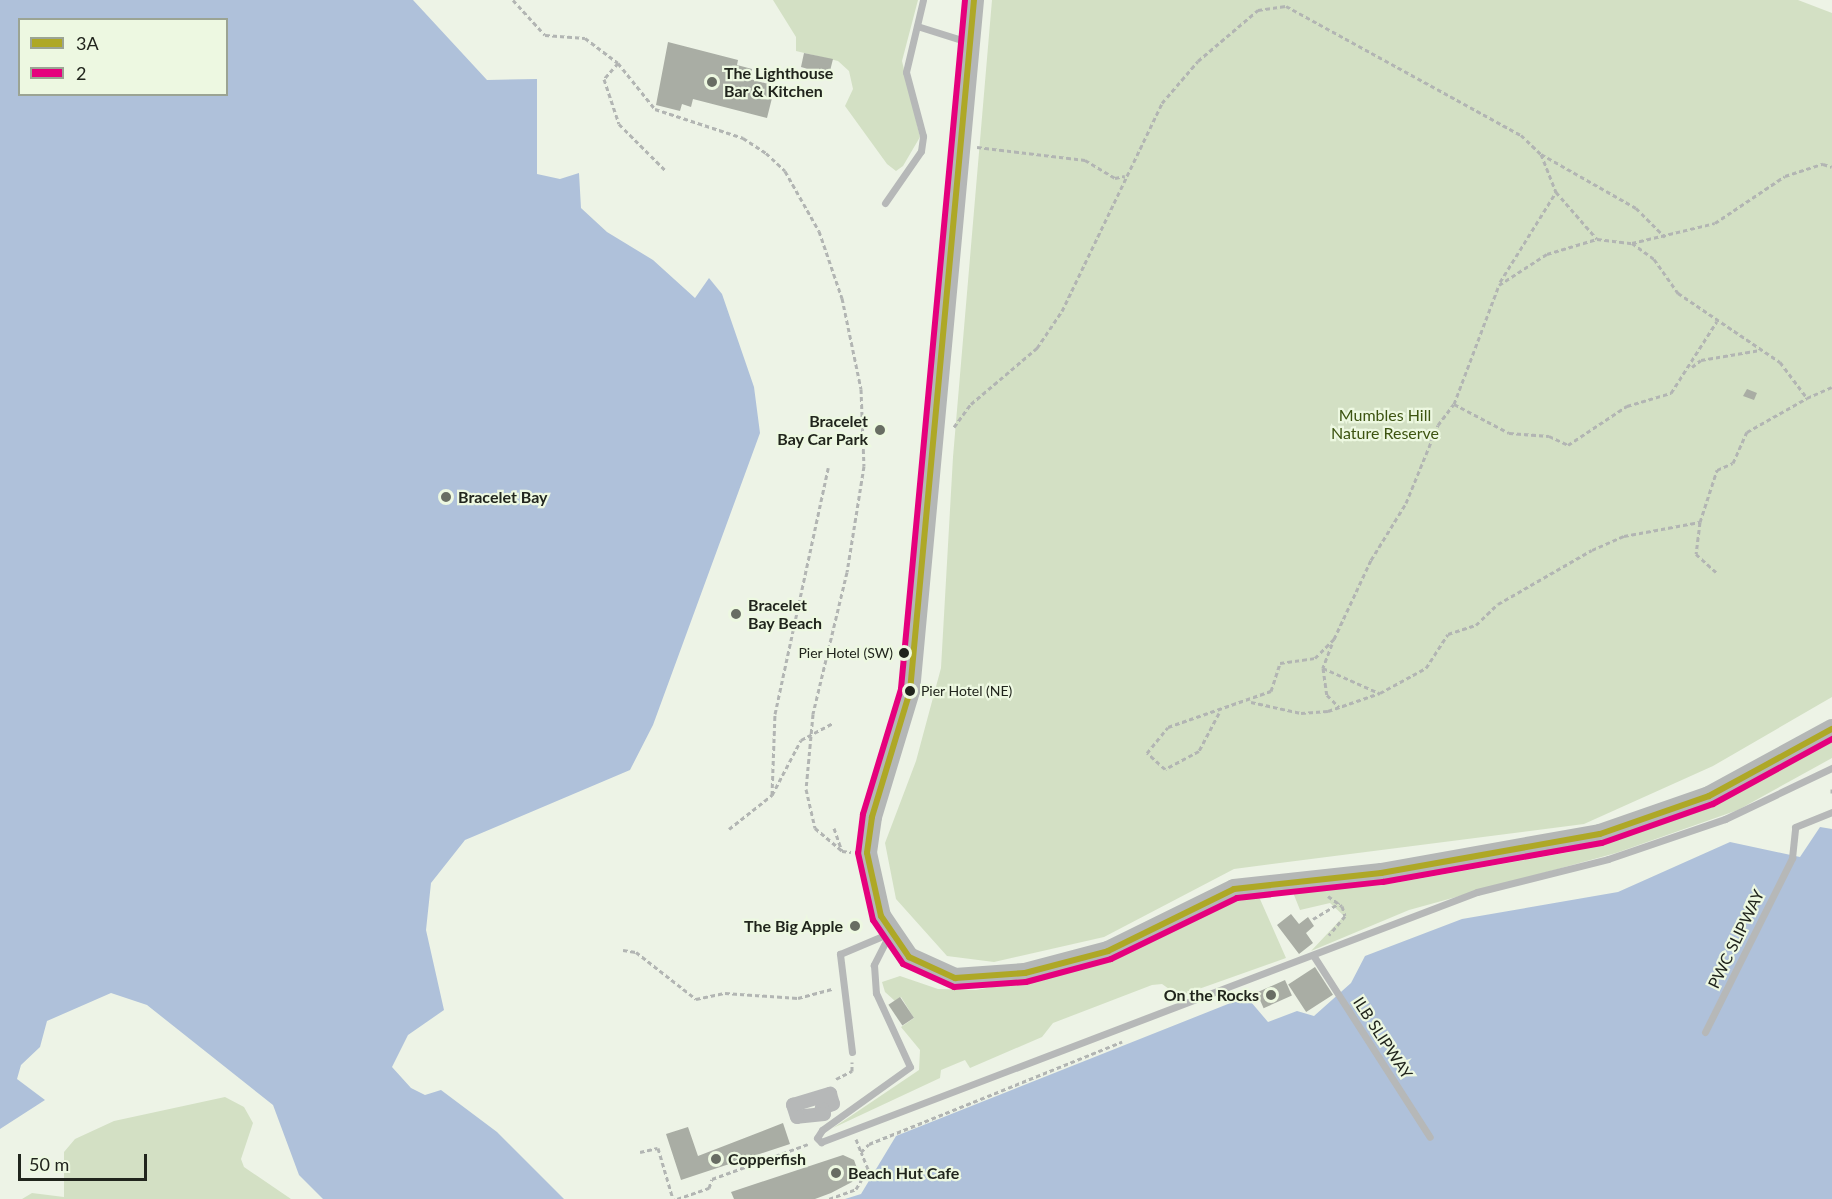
<!DOCTYPE html>
<style>
body{margin:0}
#map{position:relative;width:1832px;height:1199px;overflow:hidden;background:#edf3e6;font-family:Lato,sans-serif}
div>[style]{position:absolute}
[style*='--x']{left:calc(var(--x)*1px);top:calc(var(--y)*1px);width:calc(var(--w)*1px);rotate:calc(var(--a)*1deg)}
.green>*{inset:0;background:#d3e0c4}
.water>*{inset:0;background:#afc1da}
.building>*{inset:0;background:#a9ada4;transform-origin:0 0}
.path>*{height:3px;margin-top:-1.5px;transform-origin:0;background:repeating-linear-gradient(90deg,#b2b5b3 0 4.5px,transparent 0 7.5px)}
.lane>*{height:7px;margin:-3.5px;padding:0 3.5px;transform-origin:3.5px;border-radius:3.5px;background:#b6b8b8}
.street>*{height:14px;margin:-7px;padding:0 7px;transform-origin:7px;border-radius:7px;background:#b6b8b8}
.secondary>*{height:20px;margin:-10px;padding:0 10px;transform-origin:10px;border-radius:10px;background:#b4b7b6}
.bus-1>*{height:6px;margin:-3px;padding:0 3px;transform-origin:3px;border-radius:3px;background:#aea826}
.bus-2>*{height:6px;margin:-3px;padding:0 3px;transform-origin:3px;border-radius:3px;background:#e5007d}
.dots>*{width:16px;height:16px;translate:-50% -50%;box-sizing:border-box;border:3px solid #edf8e1;border-radius:50%}
span{translate:-50% -50%;white-space:nowrap;text-align:center;line-height:1.15;-webkit-text-stroke:4.5px #edf8e1;paint-order:stroke}
.bus-label{font-size:14px;color:#21251d}
.right{translate:-100% -50%;text-align:right}
.left{translate:0 -50%;text-align:left}
.poi-label{font-size:16px;color:#21251d;font-weight:700}
.park-label{font-size:16px;color:#3d5411}
.street-label{font-size:16px;color:#21251d}
.legend{position:absolute;left:18px;top:18px;width:210px;height:78px;box-sizing:border-box;background:#edf8e1;border:2px solid #9ba493;margin:0;padding:8px 10px;list-style:none;font-size:18px;color:#21251d}
.legend li{display:flex;align-items:center;gap:12px;height:30px}
.legend b{width:30px;border:2px solid #9ba493}
.scale{position:absolute;left:18px;top:1154px;width:129px;height:27px;box-sizing:border-box;border:3px solid #21251d;border-top:0;padding-left:8px;font-size:18px;line-height:21px;white-space:nowrap;color:#21251d;-webkit-text-stroke:4px #edf8e1;paint-order:stroke}
</style>
<div id="map">
<div class="green">
<div style="clip-path:polygon(773px 0,918px 0,902px 61px,920px 137px,903px 166px,896px 171px,887px 164px,845px 106px,853px 89px,849px 71px,838px 61px,796px 51px,796px 37px)"></div>
<div style="clip-path:polygon(992px 0,1798px 0,1832px 13px,1832px 697px,1713px 766px,1584px 824px,1234px 869px,1104px 937px,994px 962px,947px 956px,896px 899px,885px 843px,916px 761px,941px 668px,953px 457px)"></div>
<div style="clip-path:polygon(1832px 741px,1832px 758px,1738px 810px,1616px 853px,1409px 910px,1311px 951px,1344px 916px,1330px 903px,1300px 910px,1292px 890px,1395px 883px,1570px 852px,1699px 811px)"></div>
<div style="clip-path:polygon(1256px 890px,1286px 958px,1179px 996px,1162px 984px,1152px 985px,1053px 1023px,1042px 1037px,970px 1068px,965px 1060px,941px 1070px,940px 1078px,833px 1128px,919px 1070px,920px 1050px,901px 1027px,914px 1018px,901px 997px,895px 1001px,885px 992px,882px 982px,900px 976px,938px 989px,976px 990px,1075px 971px)"></div>
<div style="clip-path:polygon(225px 1097px,244px 1107px,253px 1123px,241px 1159px,244px 1167px,291px 1199px,22px 1199px,32px 1193px,64px 1197px,64px 1152px,75px 1139px,114px 1121px)"></div>
</div>
<div class="water">
<div style="clip-path:polygon(evenodd,0 0,413px 0,487px 80px,537px 79px,537px 174px,560px 179px,579px 173px,581px 208px,607px 232px,653px 260px,695px 298px,709px 278px,722px 294px,754px 387px,760px 433px,653px 725px,630px 770px,465px 840px,431px 883px,426px 930px,444px 1010px,408px 1035px,392px 1067px,411px 1088px,425px 1095px,441px 1090px,497px 1132px,564px 1199px,323px 1199px,299px 1175px,273px 1105px,147px 1005px,111px 993px,47px 1021px,40px 1047px,21px 1065px,17px 1079px,45px 1100px,0 1129px,0 0,20px 20px,226px 20px,226px 94px,20px 94px,20px 20px)"></div>
<div style="clip-path:polygon(1820px 827px,1832px 829px,1832px 1199px,845px 1199px,861px 1194px,896px 1136px,1233px 1002px,1251px 1002px,1268px 1022px,1297px 1011px,1314px 1016px,1351px 983px,1365px 956px,1462px 919px,1618px 892px,1730px 842px,1800px 857px)"></div>
</div>
<div class="building">
<div style="clip-path:polygon(668px 42px,738px 60px,737px 65px,752px 69px,750px 79px,775px 86px,767px 118px,693px 99px,691px 107px,682px 104px,680px 111px,656px 105px)"></div>
<div style="clip-path:polygon(804px 53px,833px 59px,829px 75px,801px 67px)"></div>
<div style="clip-path:polygon(1747px 389px,1757px 393px,1754px 400px,1743px 396px)"></div>
<div style="clip-path:polygon(1291px 914px,1299px 924px,1308px 917px,1314px 926px,1306px 933px,1313px 943px,1299px 954px,1277px 925px)"></div>
<div style="left:1315px;top:967px;width:33px;height:32px;rotate:57deg"></div>
<div style="left:1285px;top:980px;width:17px;height:31px;rotate:66deg"></div>
<div style="left:900px;top:997px;width:25px;height:14px;rotate:56deg"></div>
<div style="clip-path:polygon(783px 1123px,790px 1144px,681px 1180px,666px 1134px,688px 1127px,698px 1156px)"></div>
<div style="clip-path:polygon(843px 1155px,854px 1160px,858px 1171px,852px 1182px,831px 1193px,815px 1199px,734px 1199px,731px 1192px)"></div>
</div>
<div class="path">
<div style="--x:513;--y:0;--w:47;--a:47.6"></div>
<div style="--x:545;--y:35;--w:40;--a:4.3"></div>
<div style="--x:585;--y:38;--w:41;--a:37.1"></div>
<div style="--x:618;--y:63;--w:59;--a:51.2"></div>
<div style="--x:655;--y:109;--w:93;--a:18.2"></div>
<div style="--x:743;--y:138;--w:27;--a:33"></div>
<div style="--x:766;--y:153;--w:26;--a:43"></div>
<div style="--x:785;--y:171;--w:69;--a:60.5"></div>
<div style="--x:819;--y:231;--w:71;--a:71.1"></div>
<div style="--x:842;--y:298;--w:93;--a:78.2"></div>
<div style="--x:861;--y:389;--w:77;--a:87.8"></div>
<div style="--x:864;--y:466;--w:107;--a:99.1"></div>
<div style="--x:847;--y:572;--w:146;--a:103.5"></div>
<div style="--x:813;--y:714;--w:75;--a:95.3"></div>
<div style="--x:806;--y:789;--w:40;--a:77"></div>
<div style="--x:815;--y:828;--w:35;--a:40"></div>
<div style="--x:618;--y:63;--w:21;--a:131"></div>
<div style="--x:604;--y:79;--w:47;--a:71.6"></div>
<div style="--x:619;--y:124;--w:66;--a:45"></div>
<div style="--x:977;--y:147;--w:109;--a:6.9"></div>
<div style="--x:1085;--y:160;--w:35;--a:31"></div>
<div style="--x:1115;--y:178;--w:10;--a:-11"></div>
<div style="--x:1541;--y:154;--w:109;--a:29.6"></div>
<div style="--x:1636;--y:208;--w:41;--a:45"></div>
<div style="--x:1632;--y:243;--w:85;--a:-13.5"></div>
<div style="--x:1715;--y:223;--w:84;--a:-33.9"></div>
<div style="--x:1785;--y:176;--w:40;--a:-18"></div>
<div style="--x:1823;--y:164;--w:9;--a:18"></div>
<div style="--x:1500;--y:282;--w:106;--a:-58.1"></div>
<div style="--x:1692;--y:367;--w:11;--a:-38"></div>
<div style="--x:1701;--y:360;--w:60;--a:-9.6"></div>
<div style="--x:1454;--y:404;--w:62;--a:27.8"></div>
<div style="--x:1509;--y:433;--w:40;--a:4.3"></div>
<div style="--x:1549;--y:436;--w:21;--a:25"></div>
<div style="--x:1568;--y:445;--w:71;--a:-33.5"></div>
<div style="--x:1627;--y:406;--w:46;--a:-16.5"></div>
<div style="--x:1671;--y:393;--w:85;--a:-57.4"></div>
<div style="--x:954;--y:427;--w:29;--a:-54"></div>
<div style="--x:971;--y:404;--w:87;--a:-40.3"></div>
<div style="--x:1037;--y:348;--w:45;--a:-56"></div>
<div style="--x:1062;--y:311;--w:231;--a:-64.3"></div>
<div style="--x:1162;--y:103;--w:55;--a:-49.4"></div>
<div style="--x:1198;--y:61;--w:79;--a:-40.4"></div>
<div style="--x:1258;--y:10;--w:28;--a:-8"></div>
<div style="--x:1286;--y:6;--w:268;--a:28.8"></div>
<div style="--x:1521;--y:135;--w:28;--a:44"></div>
<div style="--x:1541;--y:154;--w:41;--a:68.5"></div>
<div style="--x:1556;--y:192;--w:62;--a:48.9"></div>
<div style="--x:1700;--y:522;--w:32;--a:97"></div>
<div style="--x:1696;--y:554;--w:27;--a:42"></div>
<div style="--x:1332;--y:644;--w:26;--a:111"></div>
<div style="--x:1323;--y:668;--w:27;--a:82"></div>
<div style="--x:1327;--y:695;--w:17;--a:45"></div>
<div style="--x:1323;--y:668;--w:61;--a:24.1"></div>
<div style="--x:1251;--y:702;--w:51;--a:12.4"></div>
<div style="--x:1301;--y:713;--w:27;--a:-4"></div>
<div style="--x:1328;--y:711;--w:55;--a:-19.1"></div>
<div style="--x:1380;--y:693;--w:52;--a:-28.5"></div>
<div style="--x:1426;--y:668;--w:40;--a:-57.1"></div>
<div style="--x:1448;--y:634;--w:29;--a:-18"></div>
<div style="--x:1476;--y:625;--w:30;--a:-44"></div>
<div style="--x:1498;--y:604;--w:108;--a:-29.9"></div>
<div style="--x:1592;--y:550;--w:35;--a:-24"></div>
<div style="--x:1624;--y:536;--w:77;--a:-10.4"></div>
<div style="--x:1700;--y:522;--w:55;--a:-71.9"></div>
<div style="--x:1717;--y:470;--w:17;--a:-24"></div>
<div style="--x:1733;--y:463;--w:34;--a:-66"></div>
<div style="--x:1747;--y:432;--w:69;--a:-29.5"></div>
<div style="--x:1219;--y:713;--w:43;--a:117.8"></div>
<div style="--x:1199;--y:751;--w:38;--a:152"></div>
<div style="--x:1165;--y:769;--w:24;--a:-138"></div>
<div style="--x:1147;--y:753;--w:33;--a:-51"></div>
<div style="--x:1168;--y:727;--w:109;--a:-19.3"></div>
<div style="--x:1271;--y:691;--w:29;--a:-72"></div>
<div style="--x:1280;--y:663;--w:35;--a:-8"></div>
<div style="--x:1315;--y:658;--w:27;--a:-45"></div>
<div style="--x:1334;--y:639;--w:87;--a:-64.9"></div>
<div style="--x:1371;--y:560;--w:67;--a:-58.4"></div>
<div style="--x:1406;--y:503;--w:84;--a:-67.7"></div>
<div style="--x:1438;--y:425;--w:26;--a:-53"></div>
<div style="--x:1454;--y:404;--w:127;--a:-69.3"></div>
<div style="--x:1499;--y:285;--w:57;--a:-32.9"></div>
<div style="--x:1547;--y:254;--w:52;--a:-16.7"></div>
<div style="--x:1597;--y:239;--w:35;--a:7"></div>
<div style="--x:1632;--y:243;--w:27;--a:36"></div>
<div style="--x:1654;--y:259;--w:42;--a:54.8"></div>
<div style="--x:1678;--y:293;--w:123;--a:34.1"></div>
<div style="--x:1780;--y:362;--w:45;--a:53.1"></div>
<div style="--x:1807;--y:398;--w:27;--a:-24"></div>
<div style="--x:1832;--y:789;--w:4;--a:90"></div>
<div style="--x:772;--y:795;--w:81;--a:-87.9"></div>
<div style="--x:775;--y:714;--w:252;--a:-77.8"></div>
<div style="--x:834;--y:828;--w:24;--a:71"></div>
<div style="--x:842;--y:851;--w:9;--a:6"></div>
<div style="--x:729;--y:829;--w:55;--a:-38.3"></div>
<div style="--x:772;--y:795;--w:62;--a:-62.2"></div>
<div style="--x:801;--y:740;--w:36;--a:-28"></div>
<div style="--x:1328;--y:896;--w:17;--a:36"></div>
<div style="--x:1342;--y:906;--w:10;--a:73"></div>
<div style="--x:1345;--y:916;--w:25;--a:130"></div>
<div style="--x:1313;--y:919;--w:31;--a:-31"></div>
<div style="--x:623;--y:950;--w:13;--a:9"></div>
<div style="--x:636;--y:952;--w:76;--a:38.1"></div>
<div style="--x:696;--y:999;--w:30;--a:-12"></div>
<div style="--x:725;--y:993;--w:73;--a:3.9"></div>
<div style="--x:798;--y:998;--w:35;--a:-15"></div>
<div style="--x:1250;--y:991;--w:8;--a:76"></div>
<div style="--x:1252;--y:999;--w:6;--a:-18"></div>
<div style="--x:836;--y:1079;--w:18;--a:-27"></div>
<div style="--x:852;--y:1071;--w:9;--a:-90"></div>
<div style="--x:856;--y:1139;--w:14;--a:69"></div>
<div style="--x:640;--y:1152;--w:18;--a:-13"></div>
<div style="--x:658;--y:1148;--w:53;--a:73.6"></div>
<div style="--x:677;--y:1199;--w:34;--a:-19"></div>
<div style="--x:709;--y:1188;--w:9;--a:-72"></div>
<div style="--x:712;--y:1179;--w:102;--a:-20"></div>
<div style="--x:829;--y:1199;--w:29;--a:-20"></div>
<div style="--x:856;--y:1189;--w:23;--a:-59"></div>
<div style="--x:868;--y:1169;--w:18;--a:-112"></div>
<div style="--x:861;--y:1152;--w:11;--a:-45"></div>
<div style="--x:869;--y:1144;--w:273;--a:-22"></div>
</div>
<div class="lane">
<div style="--x:917;--y:26;--w:53;--a:17.4"></div>
<div style="--x:885;--y:203;--w:63;--a:-55.3"></div>
<div style="--x:921;--y:151;--w:15;--a:-82"></div>
<div style="--x:923;--y:136;--w:66;--a:-104.9"></div>
<div style="--x:906;--y:72;--w:74;--a:-76.7"></div>
<div style="--x:890;--y:933;--w:36;--a:117"></div>
<div style="--x:874;--y:965;--w:28;--a:86"></div>
<div style="--x:876;--y:993;--w:81;--a:65.3"></div>
<div style="--x:910;--y:1067;--w:108;--a:144.4"></div>
<div style="--x:822;--y:1130;--w:9;--a:122"></div>
<div style="--x:817;--y:1138;--w:6;--a:45"></div>
<div style="--x:821;--y:1142;--w:702;--a:-20.86"></div>
<div style="--x:1477;--y:892;--w:135;--a:-14.1"></div>
<div style="--x:1608;--y:859;--w:124;--a:-18.9"></div>
<div style="--x:1725;--y:819;--w:119;--a:-25.5"></div>
<div style="--x:1313;--y:955;--w:216;--a:57.3"></div>
<div style="--x:1705;--y:1032;--w:195;--a:-63.4"></div>
<div style="--x:1792;--y:858;--w:31;--a:-84"></div>
<div style="--x:1795;--y:827;--w:40;--a:-22"></div>
<div style="--x:852;--y:1052;--w:99;--a:-97"></div>
<div style="--x:840;--y:954;--w:54;--a:-22.8"></div>
</div>
<div class="street">
<div style="--x:830;--y:1094;--w:10;--a:73"></div>
<div style="--x:833;--y:1104;--w:12;--a:160"></div>
<div style="--x:822;--y:1108;--w:6;--a:72"></div>
<div style="--x:824;--y:1114;--w:27;--a:174"></div>
<div style="--x:797;--y:1117;--w:13;--a:-108"></div>
<div style="--x:793;--y:1105;--w:39;--a:-17"></div>
</div>
<div class="secondary">
<div style="--x:974;--y:0;--w:694;--a:95.29"></div>
<div style="--x:910;--y:691;--w:132;--a:106.8"></div>
<div style="--x:872;--y:817;--w:36;--a:98"></div>
<div style="--x:867;--y:853;--w:65;--a:77.5"></div>
<div style="--x:881;--y:916;--w:50;--a:55.7"></div>
<div style="--x:909;--y:957;--w:51;--a:24.5"></div>
<div style="--x:955;--y:978;--w:70;--a:-4.1"></div>
<div style="--x:1025;--y:973;--w:86;--a:-14.8"></div>
<div style="--x:1108;--y:951;--w:140;--a:-26.2"></div>
<div style="--x:1234;--y:889;--w:148;--a:-6.2"></div>
<div style="--x:1381;--y:873;--w:222;--a:-10.1"></div>
<div style="--x:1600;--y:834;--w:115;--a:-19.2"></div>
<div style="--x:1709;--y:796;--w:140;--a:-28.6"></div>
</div>
<div class="bus-1">
<div style="--x:974;--y:0;--w:694;--a:95.29"></div>
<div style="--x:910;--y:691;--w:132;--a:106.8"></div>
<div style="--x:872;--y:817;--w:36;--a:98"></div>
<div style="--x:867;--y:853;--w:65;--a:77.5"></div>
<div style="--x:881;--y:916;--w:50;--a:55.7"></div>
<div style="--x:909;--y:957;--w:51;--a:24.5"></div>
<div style="--x:955;--y:978;--w:70;--a:-4.1"></div>
<div style="--x:1025;--y:973;--w:86;--a:-14.8"></div>
<div style="--x:1108;--y:951;--w:140;--a:-26.2"></div>
<div style="--x:1234;--y:889;--w:148;--a:-6.2"></div>
<div style="--x:1381;--y:873;--w:222;--a:-10.1"></div>
<div style="--x:1600;--y:834;--w:115;--a:-19.2"></div>
<div style="--x:1709;--y:796;--w:140;--a:-28.6"></div>
</div>
<div class="bus-2">
<div style="--x:965;--y:0;--w:692;--a:95.31"></div>
<div style="--x:901;--y:689;--w:131;--a:106.9"></div>
<div style="--x:863;--y:814;--w:39;--a:97"></div>
<div style="--x:858;--y:853;--w:69;--a:77.4"></div>
<div style="--x:873;--y:920;--w:53;--a:55.7"></div>
<div style="--x:903;--y:964;--w:56;--a:24.3"></div>
<div style="--x:954;--y:987;--w:72;--a:-4"></div>
<div style="--x:1026;--y:982;--w:88;--a:-15.1"></div>
<div style="--x:1111;--y:959;--w:140;--a:-25.8"></div>
<div style="--x:1237;--y:898;--w:147;--a:-6.3"></div>
<div style="--x:1383;--y:882;--w:222;--a:-10.1"></div>
<div style="--x:1602;--y:843;--w:118;--a:-19.4"></div>
<div style="--x:1713;--y:804;--w:136;--a:-28.6"></div>
</div>
<div class="dots">
<div style="left:712px;top:82px;background:#686d63"></div>
<div style="left:880px;top:430px;background:#686d63"></div>
<div style="left:446px;top:497px;background:#686d63"></div>
<div style="left:736px;top:614px;background:#686d63"></div>
<div style="left:904px;top:653px;background:#21251d"></div>
<div style="left:910px;top:691px;background:#21251d"></div>
<div style="left:855px;top:926px;background:#686d63"></div>
<div style="left:1271px;top:995px;background:#686d63"></div>
<div style="left:716px;top:1159px;background:#686d63"></div>
<div style="left:836px;top:1173px;background:#686d63"></div>
</div>
<div class="bus-label">
<span class="right" style="left:893px;top:653px">Pier Hotel (SW)</span>
<span class="left" style="left:921px;top:691px">Pier Hotel (NE)</span>
</div>
<div class="poi-label">
<span class="left" style="left:724px;top:82px">The Lighthouse<br>Bar &amp; Kitchen</span>
<span class="right" style="left:868px;top:430px">Bracelet<br>Bay Car Park</span>
<span class="left" style="left:458px;top:497px">Bracelet Bay</span>
<span class="left" style="left:748px;top:614px">Bracelet<br>Bay Beach</span>
<span class="right" style="left:843px;top:926px">The Big Apple</span>
<span class="right" style="left:1259px;top:995px">On the Rocks</span>
<span class="left" style="left:728px;top:1159px">Copperfish</span>
<span class="left" style="left:848px;top:1173px">Beach Hut Cafe</span>
</div>
<div class="park-label">
<span style="left:1385px;top:424px">Mumbles Hill<br>Nature Reserve</span>
</div>
<div class="street-label">
<span style="left:1736px;top:939px;rotate:-64deg">PWC SLIPWAY</span>
<span style="left:1383px;top:1038px;rotate:57deg">ILB SLIPWAY</span>
</div>
<ul class="legend">
<li><b style="height:8px;background:#aea826"></b>3A</li>
<li><b style="height:8px;background:#e5007d"></b>2</li>
</ul>
<div class="scale">50 m</div>
</div>
